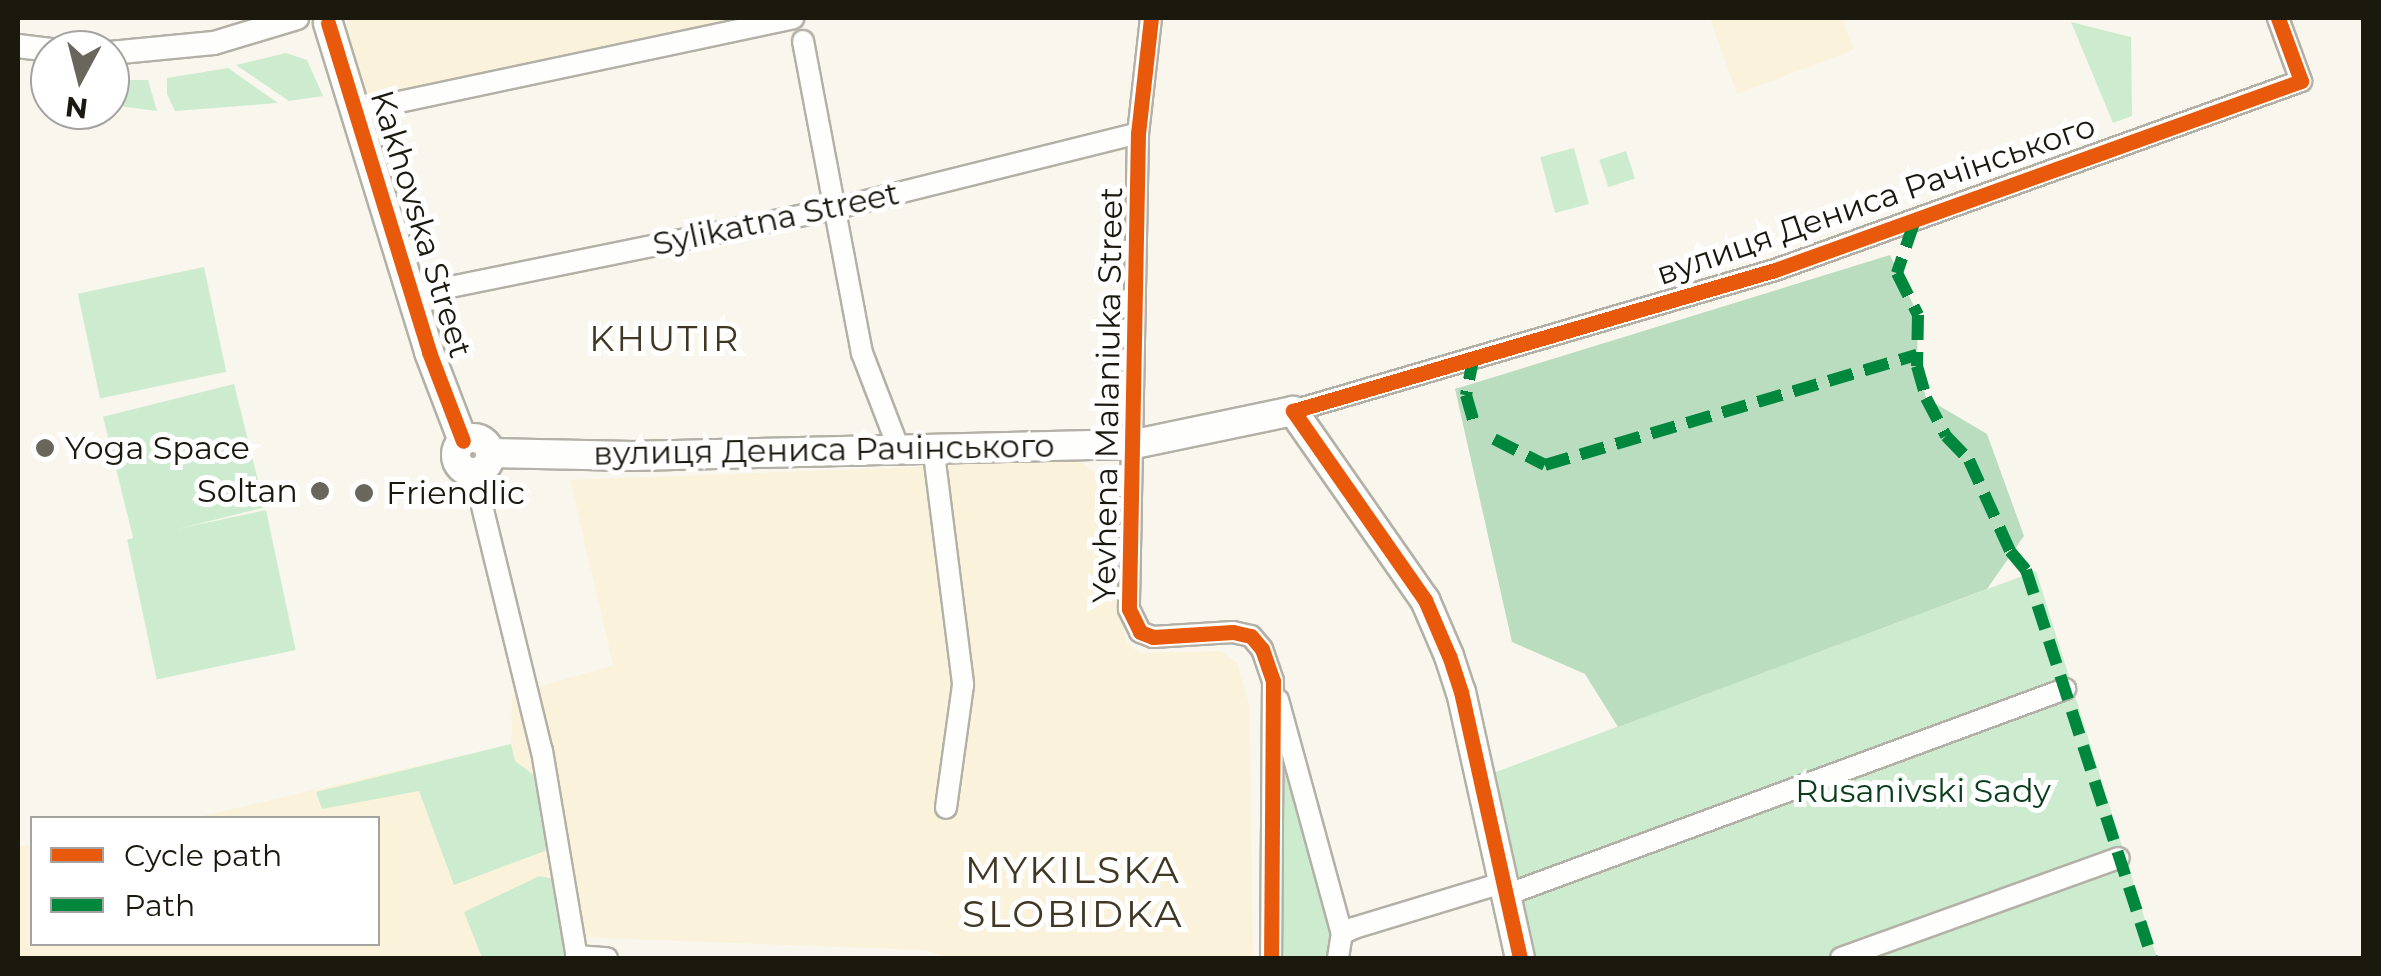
<!DOCTYPE html>
<meta charset="utf-8">
<style>
body{margin:0}
#map{position:relative;width:2381px;height:976px;overflow:hidden;background:#f9f6ed;font-family:Montserrat,sans-serif}
div>[style]{position:absolute}
[style*='--x']{left:calc(var(--x)*1px);top:calc(var(--y)*1px);width:calc(var(--w)*1px);rotate:calc(var(--a)*1deg)}
.built>*{inset:0;background:#faf2db}
.green>*{inset:0;background:#cdeccf;transform-origin:0 0}
.forest>*{inset:0;background:#b9ddbe}
.roads{filter:drop-shadow(2px 0 #b3b0a7) drop-shadow(-2px 0 #b3b0a7) drop-shadow(0 2px #b3b0a7) drop-shadow(0 -2px #b3b0a7)}
.minor>*{height:20px;margin:-10px;padding:0 10px;transform-origin:10px;border-radius:10px;background:#fefefc}
.tertiary>*{height:22px;margin:-11px;padding:0 11px;transform-origin:11px;border-radius:11px;background:#fefefc}
.secondary>*{height:28px;margin:-14px;padding:0 14px;transform-origin:14px;border-radius:14px;background:#fefefc}
.secondary>.ring{margin:-14px;padding:0;box-sizing:content-box;background:none;border:28px solid #fefefc;border-radius:50%}
.quiet>*{height:12px;margin-top:-6px;transform-origin:0;background:repeating-linear-gradient(90deg,#00873e 0 25px,transparent 0 37px)}
.cycleway>*{height:15px;margin:-7.5px;padding:0 7.5px;transform-origin:7.5px;border-radius:7.5px;background:#e8590c}
.dots>*{width:28px;height:28px;translate:-50% -50%;box-sizing:border-box;border:5px solid #fff;border-radius:50%}
span{translate:-50% -50%;white-space:nowrap;text-align:center;line-height:1.15;-webkit-text-stroke:10px #fff;paint-order:stroke}
.street-label{font-size:32px;color:#1b180e}
.poi-label{font-size:32px;color:#1b180e}
.left{translate:0 -50%;text-align:left}
.right{translate:-100% -50%;text-align:right}
.park-label{font-size:32px;color:#0a3e1e}
.neighbourhood-label{font-size:35px;color:#413823;letter-spacing:2.5px}
.quarter-label{font-size:38px;color:#413823;letter-spacing:2.5px}
.frame{position:absolute;inset:0;border:20px solid #1b180e;pointer-events:none}
.legend{position:absolute;left:30px;top:816px;width:350px;height:130px;box-sizing:border-box;background:#fff;border:2px solid #a4a39f;margin:0;padding:12px 18px;list-style:none;font-size:30px;color:#1b180e}
.legend li{display:flex;align-items:center;gap:20px;height:50px}
.legend b{width:50px;border:2px solid #a4a39f}
.north{position:absolute;left:30px;top:30px;width:100px;height:100px;box-sizing:border-box;background:#fff;border:2px solid #a4a39f;border-radius:50%;rotate:187deg;font-size:28px;font-weight:700;line-height:40px;text-align:center;color:#1b180e}
.north::after{content:'';display:block;margin:auto;width:35px;height:45px;background:#69665c;clip-path:polygon(50% 0,100% 100%,50% 72%,0 100%)}
</style>
<div id="map">
<div class="built">
<div style="clip-path:polygon(348px 18px,751px 18px,365px 102px,345px 39px)"></div>
<div style="clip-path:polygon(1710px 18px,1842px 18px,1854px 50px,1737px 94px)"></div>
<div style="clip-path:polygon(1009px 458px,1077px 459px,1115px 490px,1126px 641px,1139px 653px,1221px 651px,1237px 663px,1249px 704px,1253px 958px,948px 958px,926px 950px,549px 936px,553px 958px,18px 958px,18px 847px,32px 845px,32px 944px,378px 944px,378px 818px,194px 818px,511px 744px,512px 695px,613px 665px,570px 480px,913px 467px)"></div>
</div>
<div class="green">
<div style="clip-path:polygon(2071px 22px,2131px 37px,2132px 116px,2113px 123px)"></div>
<div style="clip-path:polygon(286px 53px,307px 60px,323px 96px,289px 101px,236px 65px)"></div>
<div style="clip-path:polygon(228px 68px,278px 103px,175px 111px,167px 94px,167px 78px)"></div>
<div style="clip-path:polygon(110px 80px,148px 80px,157px 111px,110px 105px)"></div>
<div style="left:1574px;top:148px;width:58px;height:35px;rotate:75deg"></div>
<div style="left:1626px;top:151px;width:29px;height:28px;rotate:72deg"></div>
<div style="left:204px;top:267px;width:107px;height:129px;rotate:78deg"></div>
<div style="left:234px;top:384px;width:127px;height:135px;rotate:76deg"></div>
<div style="left:266px;top:510px;width:143px;height:142px;rotate:78deg"></div>
<div style="clip-path:polygon(2036px 571px,2157px 958px,1531px 958px,1493px 773px)"></div>
<div style="clip-path:polygon(1280px 723px,1332px 934px,1325px 958px,1279px 958px)"></div>
<div style="clip-path:polygon(511px 744px,515px 761px,539px 779px,549px 839px,545px 851px,454px 885px,419px 791px,322px 809px,316px 792px)"></div>
<div style="clip-path:polygon(539px 876px,553px 879px,565px 958px,482px 958px,464px 912px)"></div>
</div>
<div class="forest">
<div style="clip-path:polygon(1890px 255px,1918px 315px,1917px 366px,1926px 398px,1987px 434px,2024px 536px,1987px 589px,1618px 727px,1585px 674px,1512px 642px,1455px 389px)"></div>
</div>
<div class="roads">
<div class="minor">
<div style="--x:1151;--y:18;--w:116;--a:96.4"></div>
<div style="--x:1138;--y:133;--w:476;--a:91.1"></div>
<div style="--x:1129;--y:609;--w:25;--a:64"></div>
<div style="--x:1140;--y:632;--w:14;--a:21"></div>
<div style="--x:1153;--y:637;--w:80;--a:-3.6"></div>
<div style="--x:1233;--y:632;--w:18;--a:13"></div>
<div style="--x:1251;--y:636;--w:17;--a:50"></div>
<div style="--x:1262;--y:649;--w:34;--a:71"></div>
<div style="--x:1273;--y:681;--w:277;--a:90.4"></div>
<div style="--x:803;--y:41;--w:318;--a:79.3"></div>
<div style="--x:862;--y:353;--w:101;--a:69"></div>
<div style="--x:357;--y:111;--w:446;--a:-12"></div>
<div style="--x:411;--y:295;--w:432;--a:-11.5"></div>
<div style="--x:834;--y:209;--w:313;--a:-14"></div>
<div style="--x:1293;--y:411;--w:502;--a:-16.31"></div>
<div style="--x:1775;--y:270;--w:559;--a:-19.76"></div>
<div style="--x:2301;--y:81;--w:67;--a:-110.1"></div>
<div style="--x:933;--y:446;--w:241;--a:82.8"></div>
<div style="--x:963;--y:685;--w:124;--a:97.9"></div>
<div style="--x:474;--y:473;--w:286;--a:76.3"></div>
<div style="--x:542;--y:751;--w:210;--a:80.4"></div>
<div style="--x:1278;--y:700;--w:243;--a:74.7"></div>
<div style="--x:1506;--y:895;--w:596;--a:-20.23"></div>
<div style="--x:576;--y:956;--w:31;--a:4"></div>
<div style="--x:1338;--y:958;--w:24;--a:-81"></div>
<div style="--x:1342;--y:934;--w:13;--a:-27"></div>
<div style="--x:1354;--y:928;--w:155;--a:-16.9"></div>
<div style="--x:1841;--y:958;--w:295;--a:-19.8"></div>
</div>
<div class="tertiary">
<div style="--x:18;--y:46;--w:35;--a:7"></div>
<div style="--x:110;--y:53;--w:104;--a:-5.5"></div>
<div style="--x:214;--y:43;--w:87;--a:-16.8"></div>
</div>
<div class="secondary">
<div style="--x:328;--y:23;--w:344;--a:72.9"></div>
<div style="--x:429;--y:352;--w:95;--a:69.1"></div>
<div class="ring" style="left:456px;top:438px;width:6px;height:6px"></div>
<div style="--x:490;--y:453;--w:143;--a:1.2"></div>
<div style="--x:633;--y:456;--w:502;--a:-1.37"></div>
<div style="--x:1135;--y:444;--w:161;--a:-11.8"></div>
<div style="--x:1293;--y:411;--w:231;--a:55.1"></div>
<div style="--x:1425;--y:600;--w:61;--a:66.8"></div>
<div style="--x:1449;--y:656;--w:38;--a:72"></div>
<div style="--x:1461;--y:692;--w:272;--a:77.5"></div>
</div>
</div>
<div class="quiet">
<div style="--x:1914;--y:223;--w:53;--a:108.8"></div>
<div style="--x:1897;--y:273;--w:47;--a:63.4"></div>
<div style="--x:1918;--y:315;--w:51;--a:91.1"></div>
<div style="--x:1917;--y:366;--w:33;--a:74"></div>
<div style="--x:1926;--y:398;--w:43;--a:62.2"></div>
<div style="--x:1946;--y:436;--w:33;--a:46"></div>
<div style="--x:1969;--y:460;--w:100;--a:65.7"></div>
<div style="--x:2010;--y:551;--w:25;--a:50"></div>
<div style="--x:2026;--y:570;--w:408;--a:72"></div>
<div style="--x:1474;--y:355;--w:41;--a:101.3"></div>
<div style="--x:1466;--y:395;--w:35;--a:74"></div>
<div style="--x:1494;--y:439;--w:57;--a:27"></div>
<div style="--x:1545;--y:465;--w:388;--a:-16.5"></div>
</div>
<div class="cycleway">
<div style="--x:1151;--y:18;--w:116;--a:96.4"></div>
<div style="--x:1138;--y:133;--w:476;--a:91.1"></div>
<div style="--x:1129;--y:609;--w:25;--a:64"></div>
<div style="--x:1140;--y:632;--w:14;--a:21"></div>
<div style="--x:1153;--y:637;--w:80;--a:-3.6"></div>
<div style="--x:1233;--y:632;--w:18;--a:13"></div>
<div style="--x:1251;--y:636;--w:17;--a:50"></div>
<div style="--x:1262;--y:649;--w:34;--a:71"></div>
<div style="--x:1273;--y:681;--w:277;--a:90.4"></div>
<div style="--x:328;--y:23;--w:344;--a:72.9"></div>
<div style="--x:429;--y:352;--w:95;--a:69.1"></div>
<div style="--x:1520;--y:958;--w:272;--a:-102.5"></div>
<div style="--x:1461;--y:692;--w:38;--a:-108"></div>
<div style="--x:1449;--y:656;--w:61;--a:-113.2"></div>
<div style="--x:1425;--y:600;--w:231;--a:-124.9"></div>
<div style="--x:1293;--y:411;--w:502;--a:-16.31"></div>
<div style="--x:1775;--y:270;--w:559;--a:-19.76"></div>
<div style="--x:2301;--y:81;--w:67;--a:-110.1"></div>
</div>
<div class="dots">
<div style="left:45px;top:448px;background:#69665c"></div>
<div style="left:320px;top:491px;background:#69665c"></div>
<div style="left:364px;top:493px;background:#69665c"></div>
</div>
<div class="street-label">
<span style="left:1876px;top:200px;rotate:-19deg">вулиця Дениса Рачінського</span>
<span style="left:776px;top:219px;rotate:-12deg">Sylikatna Street</span>
<span style="left:421px;top:224px;rotate:73deg">Kakhovska Street</span>
<span style="left:1108px;top:395px;rotate:-89deg">Yevhena Malaniuka Street</span>
<span style="left:824px;top:450px;rotate:-1deg">вулиця Дениса Рачінського</span>
</div>
<div class="poi-label">
<span class="left" style="left:65px;top:448px">Yoga Space</span>
<span class="right" style="left:298px;top:491px">Soltan</span>
<span class="left" style="left:386px;top:493px">Friendlic</span>
</div>
<div class="park-label">
<span style="left:1923px;top:791px">Rusanivski Sady</span>
</div>
<div class="neighbourhood-label">
<span style="left:665px;top:339px">KHUTIR</span>
</div>
<div class="quarter-label">
<span style="left:1073px;top:892px">MYKILSKA<br>SLOBIDKA</span>
</div>
<div class="frame"></div>
<ul class="legend">
<li><b style="height:12px;background:#e8590c"></b>Cycle path</li>
<li><b style="height:12px;background:#00873e"></b>Path</li>
</ul>
<div class="north">N</div>
</div>
